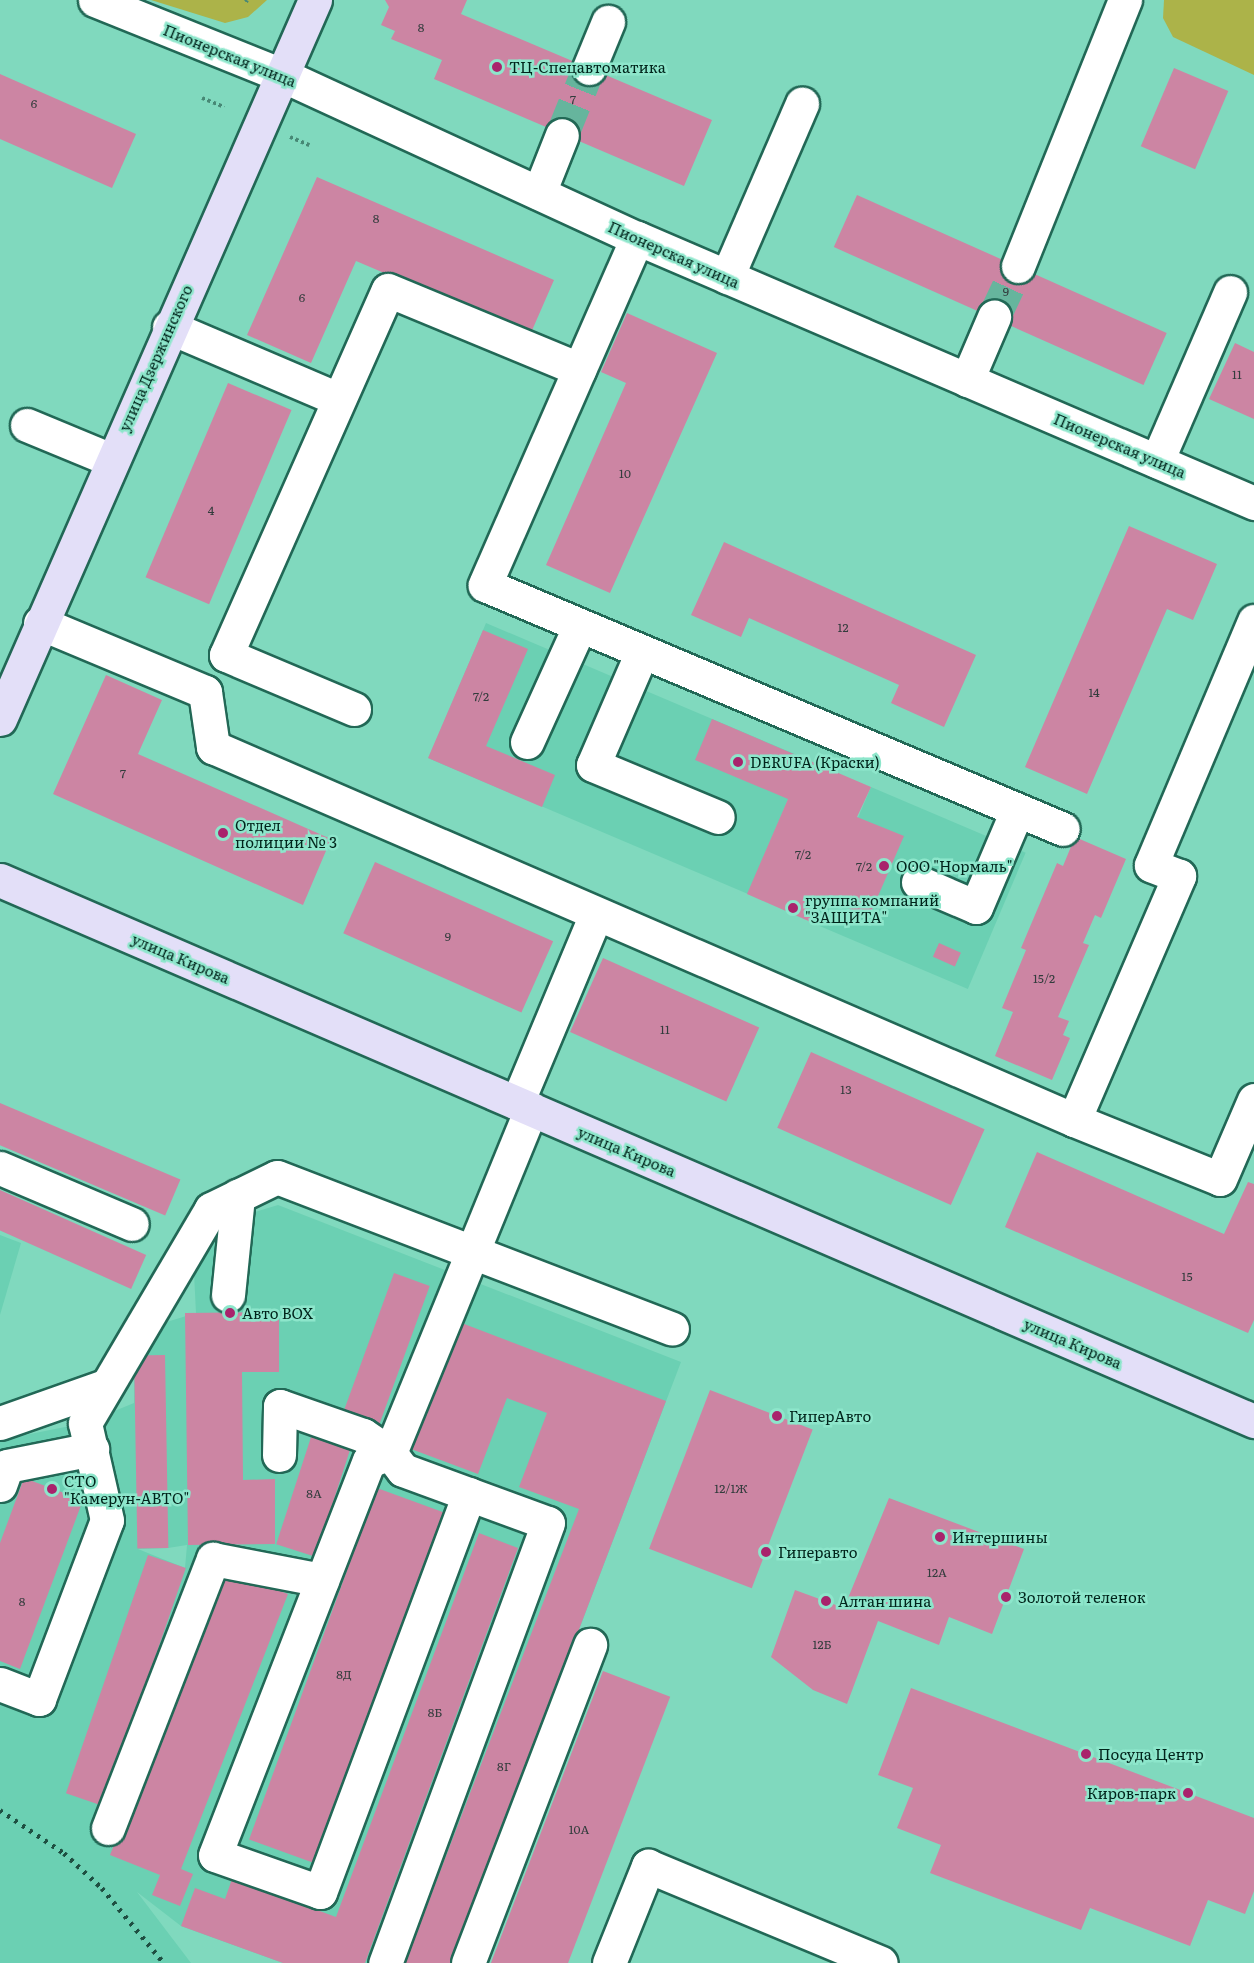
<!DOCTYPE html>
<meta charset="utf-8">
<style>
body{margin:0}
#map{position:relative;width:1254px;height:1963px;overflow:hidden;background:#80d9be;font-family:Literata,serif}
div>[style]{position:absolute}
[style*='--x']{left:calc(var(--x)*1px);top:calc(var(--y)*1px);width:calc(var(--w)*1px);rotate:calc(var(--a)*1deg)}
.built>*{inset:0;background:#6bd0b3;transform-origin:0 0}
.green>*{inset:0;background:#acb349}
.building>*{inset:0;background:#cc85a3;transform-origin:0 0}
.minor-tunnel>*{height:33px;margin-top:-16.5px;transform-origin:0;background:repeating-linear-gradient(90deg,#66b59d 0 33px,transparent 0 49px)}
.path>*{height:4px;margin-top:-2px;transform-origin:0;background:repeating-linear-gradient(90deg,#478875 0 3px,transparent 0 6px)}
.roads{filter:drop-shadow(2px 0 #226856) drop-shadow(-2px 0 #226856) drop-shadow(0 2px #226856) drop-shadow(0 -2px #226856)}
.minor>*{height:33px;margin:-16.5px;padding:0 16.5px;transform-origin:16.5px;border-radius:16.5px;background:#fff}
.major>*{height:33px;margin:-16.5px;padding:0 16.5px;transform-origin:16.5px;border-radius:16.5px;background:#e3dff8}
.rail>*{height:4.5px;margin-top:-2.25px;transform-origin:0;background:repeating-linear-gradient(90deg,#1e4e41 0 3px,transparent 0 9px)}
.dots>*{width:16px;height:16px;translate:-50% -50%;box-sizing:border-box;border:3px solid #8de6cb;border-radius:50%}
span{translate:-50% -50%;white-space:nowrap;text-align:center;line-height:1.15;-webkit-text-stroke:5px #8de6cb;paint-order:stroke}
.number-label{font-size:12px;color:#333c3d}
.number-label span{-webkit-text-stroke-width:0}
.street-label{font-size:15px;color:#00241b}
.poi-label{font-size:15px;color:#00241b}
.left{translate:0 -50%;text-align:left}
.right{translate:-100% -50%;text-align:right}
</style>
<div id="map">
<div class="built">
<div style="left:486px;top:623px;width:347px;height:147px;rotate:23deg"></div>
<div style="left:871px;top:787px;width:168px;height:148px;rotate:23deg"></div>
<div style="clip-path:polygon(evenodd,278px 1205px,681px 1362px,452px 1963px,283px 1963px,181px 1926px,137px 1892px,191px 1963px,0 1963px,0 1440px,85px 1423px,134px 1403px,134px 1356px,160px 1324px,196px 1313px,193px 1253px,218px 1223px,278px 1205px,187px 1545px,185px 1568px,138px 1549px,168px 1548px,187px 1545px)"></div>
<div style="clip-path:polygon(0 1235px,21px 1243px,0 1315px)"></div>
</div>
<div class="green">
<div style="clip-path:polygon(151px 0,267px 0,248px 17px,225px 23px)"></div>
<div style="clip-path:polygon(1164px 0,1254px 0,1254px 75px,1173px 37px,1163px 18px)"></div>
</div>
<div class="building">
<div style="clip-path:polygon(385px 0,467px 0,461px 14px,712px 120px,684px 186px,434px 79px,442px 60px,391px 39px,395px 31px,381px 25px,389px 7px)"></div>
<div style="left:1174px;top:68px;width:59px;height:85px;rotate:23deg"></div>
<div style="clip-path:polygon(0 74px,136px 134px,112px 188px,0 139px)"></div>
<div style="clip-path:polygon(317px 177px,554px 280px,530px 335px,356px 261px,311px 363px,247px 335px)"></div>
<div style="left:857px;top:195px;width:339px;height:57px;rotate:24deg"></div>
<div style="clip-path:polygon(627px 313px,717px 353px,610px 593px,546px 565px,626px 383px,601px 372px)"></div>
<div style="clip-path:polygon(1235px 343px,1254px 352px,1254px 419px,1209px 399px)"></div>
<div style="left:228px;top:383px;width:69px;height:211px;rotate:23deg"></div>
<div style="clip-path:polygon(1129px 526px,1217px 564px,1193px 620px,1167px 609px,1087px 794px,1025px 767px)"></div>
<div style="clip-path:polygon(724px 542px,976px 655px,944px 727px,891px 703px,899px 685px,749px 618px,741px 637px,691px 615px)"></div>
<div style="clip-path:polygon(483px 630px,528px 649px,486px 746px,555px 775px,542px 807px,428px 758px)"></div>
<div style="clip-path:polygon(106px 675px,162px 700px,138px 754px,331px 839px,303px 905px,53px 794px)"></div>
<div style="clip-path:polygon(712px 719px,871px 787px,857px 817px,904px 836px,869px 917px,824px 898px,813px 923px,747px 894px,788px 799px,695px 760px)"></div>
<div style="clip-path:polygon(1075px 837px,1126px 859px,1101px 918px,1095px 915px,1083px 943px,1089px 945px,1058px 1017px,1069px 1021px,1063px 1035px,1070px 1038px,1052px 1080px,995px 1056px,1013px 1012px,1002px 1008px,1026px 950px,1021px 948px,1057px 863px,1063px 866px)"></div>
<div style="left:375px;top:862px;width:195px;height:78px;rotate:24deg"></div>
<div style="left:939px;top:943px;width:24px;height:15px;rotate:24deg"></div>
<div style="left:603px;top:958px;width:171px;height:81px;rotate:24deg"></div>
<div style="left:811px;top:1052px;width:190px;height:83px;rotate:24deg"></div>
<div style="left:0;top:1103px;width:196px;height:39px;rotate:23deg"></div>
<div style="clip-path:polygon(1037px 1152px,1224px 1234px,1248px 1182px,1254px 1184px,1254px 1320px,1248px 1333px,1005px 1227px)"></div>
<div style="left:0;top:1190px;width:160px;height:37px;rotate:24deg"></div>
<div style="left:394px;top:1273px;width:38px;height:148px;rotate:20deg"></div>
<div style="clip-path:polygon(279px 1312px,279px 1372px,242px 1372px,243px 1480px,275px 1479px,275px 1544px,188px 1545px,185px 1313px)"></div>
<div style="clip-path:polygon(459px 1322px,666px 1401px,452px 1963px,405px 1963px,579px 1509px,519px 1487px,547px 1413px,507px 1398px,478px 1474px,411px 1449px)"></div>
<div style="left:165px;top:1355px;width:193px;height:31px;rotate:89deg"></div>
<div style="left:710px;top:1390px;width:110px;height:170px;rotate:21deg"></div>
<div style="left:313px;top:1431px;width:41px;height:119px;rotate:18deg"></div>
<div style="clip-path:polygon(24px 1478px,83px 1500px,20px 1669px,0 1661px,0 1543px)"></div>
<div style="left:377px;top:1488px;width:72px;height:374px;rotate:20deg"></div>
<div style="clip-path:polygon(889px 1498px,1024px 1549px,992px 1634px,949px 1617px,939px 1645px,878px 1621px,847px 1704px,813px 1690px,771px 1657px,795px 1590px,844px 1608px)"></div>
<div style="clip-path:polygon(479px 1533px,518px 1548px,365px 1963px,283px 1963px,181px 1926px,195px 1888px,225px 1899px,232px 1879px,336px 1917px)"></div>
<div style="left:148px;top:1555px;width:40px;height:252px;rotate:19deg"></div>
<div style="clip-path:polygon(221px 1569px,288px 1594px,181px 1869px,193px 1874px,180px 1906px,152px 1895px,160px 1875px,110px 1855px)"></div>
<div style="left:603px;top:1671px;width:72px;height:314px;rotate:21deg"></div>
<div style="clip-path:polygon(911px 1688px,1254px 1818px,1254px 1891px,1245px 1914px,1208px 1900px,1190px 1946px,1090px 1908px,1081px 1930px,930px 1873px,941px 1845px,897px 1828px,913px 1788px,878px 1775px)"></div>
</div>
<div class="minor-tunnel">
<div style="--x:562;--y:135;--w:72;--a:-68.1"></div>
<div style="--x:994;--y:317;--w:56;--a:-64.8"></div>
</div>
<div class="path">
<div style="--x:246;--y:2;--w:2;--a:-63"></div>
<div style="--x:202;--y:98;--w:24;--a:22"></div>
<div style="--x:290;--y:137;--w:21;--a:23"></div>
</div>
<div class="roads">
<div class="minor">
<div style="--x:95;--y:0;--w:201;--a:21.9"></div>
<div style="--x:282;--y:75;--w:391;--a:24.7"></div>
<div style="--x:637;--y:238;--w:672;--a:23.24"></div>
<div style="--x:589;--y:68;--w:50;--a:-67.6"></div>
<div style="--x:539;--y:193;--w:62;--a:-68.4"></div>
<div style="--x:637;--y:238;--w:379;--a:113.7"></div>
<div style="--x:485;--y:585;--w:627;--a:22.89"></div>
<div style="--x:1018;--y:266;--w:287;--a:-68.1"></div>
<div style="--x:727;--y:277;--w:189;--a:-66.6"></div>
<div style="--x:169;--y:327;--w:184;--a:23.1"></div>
<div style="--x:967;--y:380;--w:69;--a:-66.8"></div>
<div style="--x:27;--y:425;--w:89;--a:22.5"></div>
<div style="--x:1157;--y:461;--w:184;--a:-66.6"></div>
<div style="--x:40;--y:623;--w:179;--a:22.7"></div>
<div style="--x:205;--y:692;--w:56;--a:81.7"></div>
<div style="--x:213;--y:747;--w:938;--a:23.42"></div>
<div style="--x:1074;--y:1120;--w:266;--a:-66.7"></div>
<div style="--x:1179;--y:876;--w:30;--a:-159"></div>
<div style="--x:1151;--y:865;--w:265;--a:-67.1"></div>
<div style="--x:642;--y:652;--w:123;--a:113.4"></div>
<div style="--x:593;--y:765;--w:135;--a:22.6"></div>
<div style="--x:354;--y:709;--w:139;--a:-157.1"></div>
<div style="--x:226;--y:655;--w:399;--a:-66.1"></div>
<div style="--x:388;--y:290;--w:207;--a:22.5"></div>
<div style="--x:527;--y:742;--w:128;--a:-65.6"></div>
<div style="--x:918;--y:882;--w:63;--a:23.3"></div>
<div style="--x:976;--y:907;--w:104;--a:-66.9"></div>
<div style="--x:517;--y:1103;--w:205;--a:-67.3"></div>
<div style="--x:1074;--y:1120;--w:157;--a:22"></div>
<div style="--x:1220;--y:1179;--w:86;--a:-66.7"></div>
<div style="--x:0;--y:1168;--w:143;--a:23"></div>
<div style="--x:228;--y:1295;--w:100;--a:-84.2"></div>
<div style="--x:0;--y:1423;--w:111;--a:-19.4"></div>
<div style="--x:279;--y:1455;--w:49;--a:-88.8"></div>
<div style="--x:280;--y:1406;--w:88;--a:19.3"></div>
<div style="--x:363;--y:1435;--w:32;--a:34"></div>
<div style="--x:390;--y:1453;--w:21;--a:53"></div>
<div style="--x:403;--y:1470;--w:154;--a:20.1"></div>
<div style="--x:548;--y:1523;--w:469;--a:110.3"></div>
<div style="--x:0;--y:1485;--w:20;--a:-70"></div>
<div style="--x:7;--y:1466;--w:87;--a:-11.3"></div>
<div style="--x:469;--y:1494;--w:425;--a:110.5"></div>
<div style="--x:320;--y:1892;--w:111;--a:-160.6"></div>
<div style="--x:215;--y:1855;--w:423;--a:-68.7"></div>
<div style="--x:369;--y:1461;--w:22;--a:-21"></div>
<div style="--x:390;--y:1453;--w:372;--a:-67.7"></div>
<div style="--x:0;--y:1684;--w:42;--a:21"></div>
<div style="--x:39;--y:1699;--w:191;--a:-69.2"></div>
<div style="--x:107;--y:1520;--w:99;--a:-102.8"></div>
<div style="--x:85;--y:1423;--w:248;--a:-59.5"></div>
<div style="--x:211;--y:1209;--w:73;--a:-25.9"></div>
<div style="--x:277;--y:1177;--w:423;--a:21"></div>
<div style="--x:108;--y:1828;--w:289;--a:-68.7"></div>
<div style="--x:213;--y:1559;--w:111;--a:10.9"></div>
<div style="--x:468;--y:1963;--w:341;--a:-69"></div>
<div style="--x:609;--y:1963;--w:105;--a:-68.1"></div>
<div style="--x:648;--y:1866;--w:252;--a:22.6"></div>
</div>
<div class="major">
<div style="--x:0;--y:719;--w:785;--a:-66.34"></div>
<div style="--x:0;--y:880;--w:1366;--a:23.34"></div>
</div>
</div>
<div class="rail">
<div style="--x:0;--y:1810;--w:77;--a:33.9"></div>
<div style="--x:64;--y:1853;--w:52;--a:42.6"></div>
<div style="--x:102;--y:1888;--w:97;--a:50.4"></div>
</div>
<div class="dots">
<div style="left:497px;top:67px;background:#a9236c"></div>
<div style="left:738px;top:762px;background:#a9236c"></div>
<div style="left:223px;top:833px;background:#a9236c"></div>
<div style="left:884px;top:866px;background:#a9236c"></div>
<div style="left:793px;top:908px;background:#a9236c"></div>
<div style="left:230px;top:1313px;background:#a9236c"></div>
<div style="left:777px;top:1416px;background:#a9236c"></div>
<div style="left:52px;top:1489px;background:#a9236c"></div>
<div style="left:940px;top:1537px;background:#a9236c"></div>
<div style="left:766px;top:1552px;background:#a9236c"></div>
<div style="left:1006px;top:1597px;background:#a9236c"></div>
<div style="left:826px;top:1601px;background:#a9236c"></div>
<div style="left:1086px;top:1754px;background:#a9236c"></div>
<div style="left:1188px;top:1793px;background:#a9236c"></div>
</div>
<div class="number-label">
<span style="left:421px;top:28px">8</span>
<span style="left:573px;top:100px">7</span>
<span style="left:34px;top:104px">6</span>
<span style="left:376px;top:219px">8</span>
<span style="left:1006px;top:292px">9</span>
<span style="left:302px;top:298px">6</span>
<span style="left:1237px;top:375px">11</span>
<span style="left:625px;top:474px">10</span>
<span style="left:211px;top:511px">4</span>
<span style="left:843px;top:628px">12</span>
<span style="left:1094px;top:693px">14</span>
<span style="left:481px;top:697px">7/2</span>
<span style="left:123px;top:774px">7</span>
<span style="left:803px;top:855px">7/2</span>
<span style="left:864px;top:867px">7/2</span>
<span style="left:448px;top:937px">9</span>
<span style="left:1044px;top:979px">15/2</span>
<span style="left:665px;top:1030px">11</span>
<span style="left:846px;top:1090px">13</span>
<span style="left:1187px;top:1277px">15</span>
<span style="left:731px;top:1489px">12/1Ж</span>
<span style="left:314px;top:1494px">8А</span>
<span style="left:937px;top:1573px">12А</span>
<span style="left:22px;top:1602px">8</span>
<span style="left:822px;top:1645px">12Б</span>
<span style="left:344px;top:1675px">8Д</span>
<span style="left:435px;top:1713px">8Б</span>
<span style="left:504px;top:1767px">8Г</span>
<span style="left:579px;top:1830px">10А</span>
</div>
<div class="street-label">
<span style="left:230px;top:55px;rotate:22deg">Пионерская улица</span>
<span style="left:674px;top:254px;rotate:24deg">Пионерская улица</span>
<span style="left:155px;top:358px;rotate:-66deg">улица Дзержинского</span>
<span style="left:1120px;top:445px;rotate:23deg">Пионерская улица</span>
<span style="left:181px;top:958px;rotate:23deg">улица Кирова</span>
<span style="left:627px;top:1151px;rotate:23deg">улица Кирова</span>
<span style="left:1073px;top:1343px;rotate:23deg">улица Кирова</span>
</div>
<div class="poi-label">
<span class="left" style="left:509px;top:67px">ТЦ-Спецавтоматика</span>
<span class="left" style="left:750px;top:762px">DERUFA (Краски)</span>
<span class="left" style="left:235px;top:833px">Отдел<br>полиции № 3</span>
<span class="left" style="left:896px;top:866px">ООО "Нормаль"</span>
<span class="left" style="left:805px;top:908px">группа компаний<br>"ЗАЩИТА"</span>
<span class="left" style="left:242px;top:1313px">Авто BOX</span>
<span class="left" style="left:789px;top:1416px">ГиперАвто</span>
<span class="left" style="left:64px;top:1489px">СТО<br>"Камерун-АВТО"</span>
<span class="left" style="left:952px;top:1537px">Интершины</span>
<span class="left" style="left:778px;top:1552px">Гиперавто</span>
<span class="left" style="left:1018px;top:1597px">Золотой теленок</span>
<span class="left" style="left:838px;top:1601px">Алтан шина</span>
<span class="left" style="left:1098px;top:1754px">Посуда Центр</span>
<span class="right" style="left:1176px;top:1793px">Киров-парк</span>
</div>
</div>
